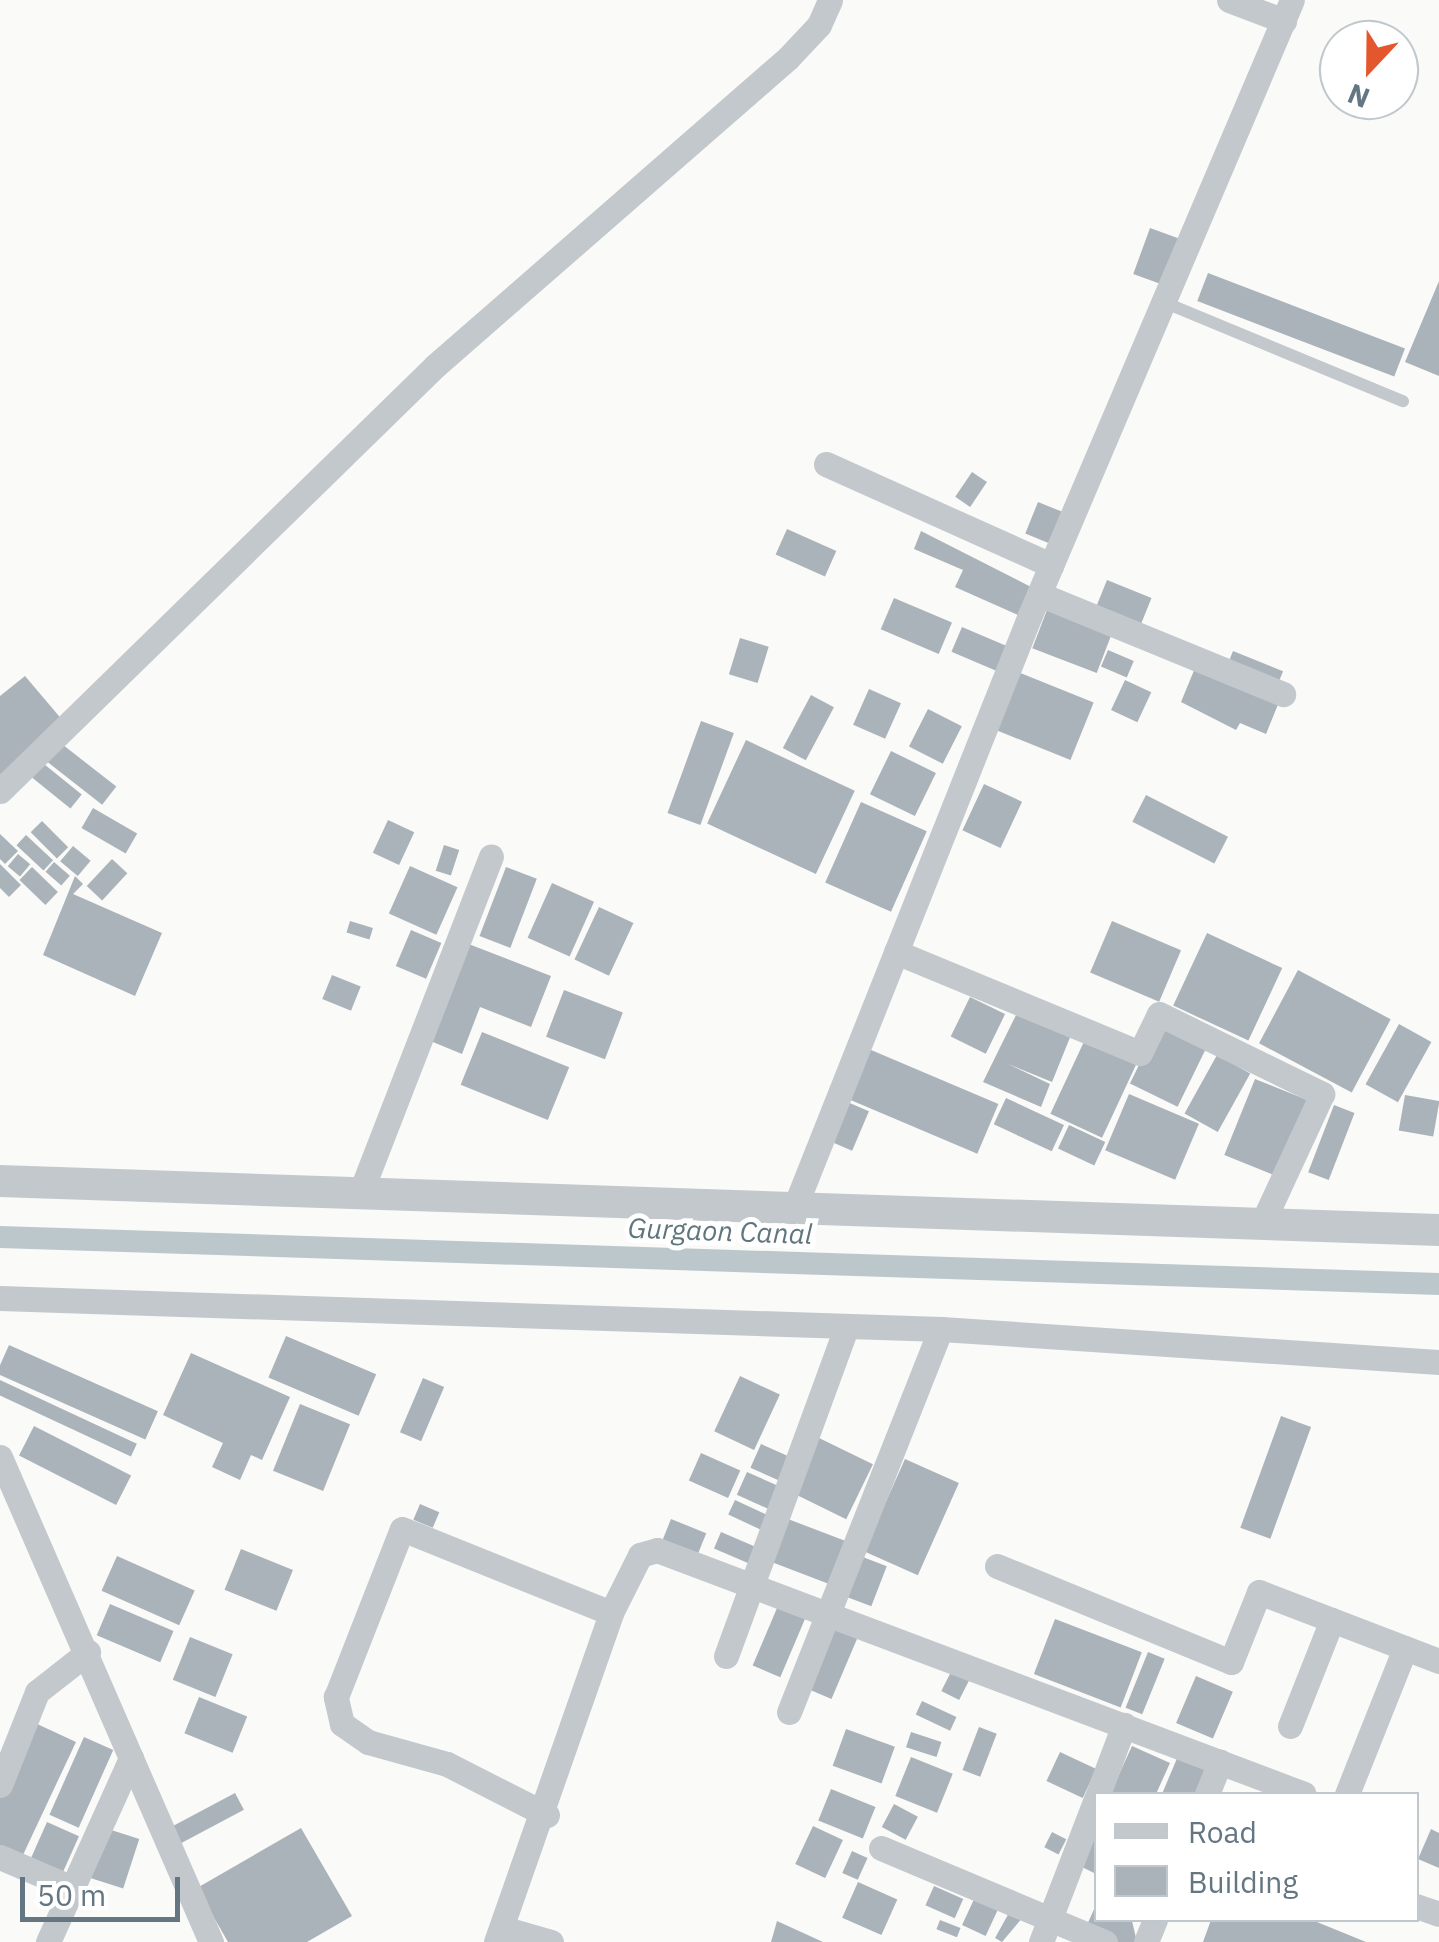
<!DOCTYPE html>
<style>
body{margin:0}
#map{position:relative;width:1439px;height:1942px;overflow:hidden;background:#fafaf8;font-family:"IBM Plex Sans",sans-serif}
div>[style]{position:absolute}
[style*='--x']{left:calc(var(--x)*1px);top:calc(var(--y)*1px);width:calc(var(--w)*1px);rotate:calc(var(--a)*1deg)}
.canal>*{height:22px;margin:-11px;padding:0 11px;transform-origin:11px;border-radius:11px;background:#bbc7cb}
.building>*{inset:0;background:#aab3b9;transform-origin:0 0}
.service>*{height:12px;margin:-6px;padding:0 6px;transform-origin:6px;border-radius:6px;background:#c3c8cc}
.minor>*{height:25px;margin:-12.5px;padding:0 12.5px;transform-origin:12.5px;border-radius:12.5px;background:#c3c8cc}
.tertiary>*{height:32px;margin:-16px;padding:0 16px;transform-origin:16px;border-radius:16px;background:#c3c8cc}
span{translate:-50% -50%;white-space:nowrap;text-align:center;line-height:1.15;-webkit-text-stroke:10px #fff;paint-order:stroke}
.water-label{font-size:28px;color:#60757c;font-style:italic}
.legend{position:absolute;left:1094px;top:1792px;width:325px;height:130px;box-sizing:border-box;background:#fff;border:2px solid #c1c8cd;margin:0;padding:12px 18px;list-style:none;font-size:30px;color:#657683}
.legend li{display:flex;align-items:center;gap:20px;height:50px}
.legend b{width:50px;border:2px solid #c1c8cd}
.north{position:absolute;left:1319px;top:20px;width:100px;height:100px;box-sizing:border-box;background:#fff;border:2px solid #c1c8cd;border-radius:50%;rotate:202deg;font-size:28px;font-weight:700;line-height:40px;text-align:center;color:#657683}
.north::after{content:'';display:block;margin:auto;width:35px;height:45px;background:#e4572e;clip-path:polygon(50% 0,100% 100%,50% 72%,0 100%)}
.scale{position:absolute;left:20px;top:1877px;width:160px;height:45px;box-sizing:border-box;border:5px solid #657683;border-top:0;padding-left:12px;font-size:30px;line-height:35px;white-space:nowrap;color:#657683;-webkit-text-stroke:8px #fff;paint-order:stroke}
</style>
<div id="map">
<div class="canal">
<div style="--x:0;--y:1237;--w:1440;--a:1.87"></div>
</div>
<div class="building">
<div style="left:1150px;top:228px;width:30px;height:49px;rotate:20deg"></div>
<div style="left:1208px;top:273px;width:211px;height:30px;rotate:21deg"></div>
<div style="clip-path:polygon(1439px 281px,1439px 376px,1405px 362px)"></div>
<div style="left:972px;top:472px;width:18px;height:30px;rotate:34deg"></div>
<div style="left:1038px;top:502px;width:29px;height:34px;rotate:22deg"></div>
<div style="left:787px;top:529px;width:54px;height:28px;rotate:24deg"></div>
<div style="clip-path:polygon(921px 531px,1033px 588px,1020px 616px,955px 587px,963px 570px,914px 549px)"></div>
<div style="left:1107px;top:580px;width:48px;height:32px;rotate:22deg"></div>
<div style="left:894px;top:598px;width:63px;height:34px;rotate:23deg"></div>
<div style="left:1047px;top:610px;width:69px;height:41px;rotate:21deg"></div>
<div style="left:962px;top:627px;width:53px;height:27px;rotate:23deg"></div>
<div style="left:740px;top:638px;width:30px;height:38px;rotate:17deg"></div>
<div style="left:1108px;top:650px;width:28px;height:18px;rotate:23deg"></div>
<div style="left:1233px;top:651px;width:54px;height:13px;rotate:22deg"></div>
<div style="clip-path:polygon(1195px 668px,1279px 702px,1266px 734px,1240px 723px,1236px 730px,1181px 702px)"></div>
<div style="left:1013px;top:670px;width:87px;height:62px;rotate:22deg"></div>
<div style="clip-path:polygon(25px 676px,64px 722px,0 775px,0 696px)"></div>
<div style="left:1125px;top:680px;width:29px;height:33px;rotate:25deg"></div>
<div style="left:869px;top:689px;width:35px;height:39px;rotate:24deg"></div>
<div style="left:811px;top:695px;width:26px;height:60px;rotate:28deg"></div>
<div style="left:928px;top:709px;width:38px;height:42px;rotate:27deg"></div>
<div style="left:701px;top:721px;width:35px;height:98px;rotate:20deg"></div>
<div style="left:746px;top:740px;width:120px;height:92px;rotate:25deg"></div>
<div style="left:58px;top:741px;width:74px;height:23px;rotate:38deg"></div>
<div style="left:891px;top:751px;width:50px;height:48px;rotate:26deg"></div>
<div style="left:39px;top:760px;width:55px;height:18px;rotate:39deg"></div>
<div style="left:984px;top:784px;width:42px;height:51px;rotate:25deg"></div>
<div style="left:1146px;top:795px;width:92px;height:30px;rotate:27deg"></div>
<div style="left:861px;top:802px;width:72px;height:88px;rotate:24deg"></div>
<div style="left:93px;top:808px;width:51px;height:23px;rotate:30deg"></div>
<div style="left:388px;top:820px;width:29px;height:36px;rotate:25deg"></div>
<div style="left:42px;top:821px;width:37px;height:16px;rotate:45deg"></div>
<div style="clip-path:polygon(0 834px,18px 851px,5px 864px,0 859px)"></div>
<div style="left:26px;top:835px;width:37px;height:14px;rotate:43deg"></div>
<div style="left:444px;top:845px;width:16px;height:27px;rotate:18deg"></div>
<div style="left:73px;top:846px;width:23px;height:20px;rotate:40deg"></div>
<div style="left:18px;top:854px;width:16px;height:16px;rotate:40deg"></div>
<div style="left:112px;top:859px;width:21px;height:37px;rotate:43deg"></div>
<div style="left:54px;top:862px;width:21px;height:13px;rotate:41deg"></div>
<div style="clip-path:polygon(0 864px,21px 885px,9px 897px,0 888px)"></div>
<div style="left:410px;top:866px;width:52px;height:52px;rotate:24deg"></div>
<div style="left:32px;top:867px;width:36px;height:18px;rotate:44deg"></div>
<div style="left:506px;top:867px;width:33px;height:74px;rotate:21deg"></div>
<div style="clip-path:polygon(75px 876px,83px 884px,73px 894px,162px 933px,135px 996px,43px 955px)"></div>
<div style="left:552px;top:883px;width:46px;height:60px;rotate:24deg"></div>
<div style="left:599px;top:907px;width:38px;height:58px;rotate:25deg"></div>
<div style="left:350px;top:921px;width:24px;height:12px;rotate:17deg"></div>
<div style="left:1112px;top:921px;width:75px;height:56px;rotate:23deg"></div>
<div style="left:411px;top:930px;width:33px;height:39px;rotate:23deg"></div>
<div style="left:1207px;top:933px;width:83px;height:80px;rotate:25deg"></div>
<div style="clip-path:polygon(466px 943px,551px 976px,531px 1027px,480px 1007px,462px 1054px,428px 1040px)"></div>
<div style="left:1298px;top:970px;width:105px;height:83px;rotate:28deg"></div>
<div style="left:332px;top:975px;width:31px;height:26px;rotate:22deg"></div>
<div style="left:564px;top:990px;width:63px;height:50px;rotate:21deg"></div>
<div style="left:970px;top:997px;width:39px;height:44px;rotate:26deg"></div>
<div style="clip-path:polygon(1017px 1013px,1071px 1035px,1052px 1082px,1008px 1064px,1050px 1084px,1041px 1107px,983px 1082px)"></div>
<div style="left:1399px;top:1024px;width:37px;height:69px;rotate:29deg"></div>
<div style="left:1158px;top:1026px;width:53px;height:64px;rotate:26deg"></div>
<div style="left:482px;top:1032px;width:94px;height:57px;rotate:22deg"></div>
<div style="left:1088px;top:1033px;width:57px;height:89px;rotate:25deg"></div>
<div style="left:864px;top:1047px;width:146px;height:54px;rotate:23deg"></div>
<div style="left:1217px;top:1055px;width:38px;height:67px;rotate:29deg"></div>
<div style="left:1255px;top:1079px;width:59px;height:82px;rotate:22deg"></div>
<div style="left:1129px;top:1094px;width:76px;height:61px;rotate:23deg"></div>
<div style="left:1405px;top:1095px;width:35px;height:36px;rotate:10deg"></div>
<div style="left:1006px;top:1098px;width:64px;height:29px;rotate:25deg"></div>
<div style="left:845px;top:1101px;width:26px;height:43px;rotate:23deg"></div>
<div style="left:1334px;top:1105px;width:22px;height:72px;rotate:21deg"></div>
<div style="left:1069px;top:1125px;width:40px;height:26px;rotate:25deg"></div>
<div style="left:286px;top:1336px;width:98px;height:45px;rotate:23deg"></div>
<div style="left:9px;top:1345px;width:163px;height:31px;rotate:24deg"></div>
<div style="clip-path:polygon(191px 1353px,290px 1397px,262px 1460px,251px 1455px,240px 1480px,212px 1467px,223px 1443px,163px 1415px)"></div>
<div style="left:740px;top:1376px;width:44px;height:61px;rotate:25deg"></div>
<div style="left:423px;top:1378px;width:23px;height:59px;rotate:23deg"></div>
<div style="left:0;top:1380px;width:151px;height:14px;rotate:25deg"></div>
<div style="left:300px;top:1404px;width:54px;height:72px;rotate:22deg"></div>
<div style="left:1281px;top:1416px;width:32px;height:119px;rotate:20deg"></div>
<div style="left:34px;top:1426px;width:109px;height:33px;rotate:27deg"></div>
<div style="left:819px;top:1438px;width:60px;height:61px;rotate:26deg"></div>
<div style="left:761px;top:1444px;width:35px;height:26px;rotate:24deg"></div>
<div style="left:701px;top:1453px;width:43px;height:30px;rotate:24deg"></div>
<div style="left:905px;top:1459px;width:59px;height:101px;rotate:24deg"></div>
<div style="left:747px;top:1472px;width:42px;height:25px;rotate:24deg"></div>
<div style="left:735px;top:1500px;width:42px;height:16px;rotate:25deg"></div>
<div style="left:420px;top:1504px;width:21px;height:17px;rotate:23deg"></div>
<div style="left:671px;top:1519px;width:38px;height:22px;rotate:22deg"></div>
<div style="left:788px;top:1519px;width:61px;height:46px;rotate:21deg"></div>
<div style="left:721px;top:1532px;width:40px;height:18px;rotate:23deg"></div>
<div style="left:241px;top:1549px;width:56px;height:44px;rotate:22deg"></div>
<div style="left:855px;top:1554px;width:34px;height:43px;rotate:21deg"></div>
<div style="left:117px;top:1556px;width:85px;height:38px;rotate:24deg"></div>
<div style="left:780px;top:1601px;width:30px;height:70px;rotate:23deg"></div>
<div style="left:110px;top:1604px;width:69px;height:34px;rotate:23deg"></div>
<div style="left:835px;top:1619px;width:28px;height:75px;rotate:23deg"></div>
<div style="left:1055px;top:1619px;width:93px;height:59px;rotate:21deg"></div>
<div style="left:190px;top:1637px;width:46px;height:46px;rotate:22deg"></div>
<div style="left:1148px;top:1652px;width:18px;height:60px;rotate:22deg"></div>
<div style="left:954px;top:1666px;width:20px;height:28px;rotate:27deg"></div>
<div style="left:1196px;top:1676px;width:40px;height:51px;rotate:23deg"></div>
<div style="left:199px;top:1697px;width:52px;height:39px;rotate:22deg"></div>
<div style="left:922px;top:1701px;width:38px;height:15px;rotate:25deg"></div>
<div style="clip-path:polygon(35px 1723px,76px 1742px,22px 1857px,0 1847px,0 1796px)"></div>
<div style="left:979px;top:1727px;width:19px;height:46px;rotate:21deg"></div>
<div style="left:846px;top:1729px;width:52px;height:39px;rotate:20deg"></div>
<div style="left:911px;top:1732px;width:32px;height:16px;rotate:18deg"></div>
<div style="left:84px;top:1737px;width:32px;height:85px;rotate:24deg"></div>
<div style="clip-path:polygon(1132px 1746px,1170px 1763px,1156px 1794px,1110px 1794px)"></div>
<div style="left:1060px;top:1752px;width:40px;height:32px;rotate:25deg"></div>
<div style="clip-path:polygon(1178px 1756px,1213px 1770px,1203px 1794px,1162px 1794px)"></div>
<div style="left:911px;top:1757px;width:45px;height:42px;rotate:22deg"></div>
<div style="left:831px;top:1789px;width:48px;height:34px;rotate:22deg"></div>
<div style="left:235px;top:1793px;width:19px;height:74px;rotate:62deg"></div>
<div style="left:894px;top:1804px;width:27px;height:26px;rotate:28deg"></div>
<div style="left:47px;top:1822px;width:35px;height:39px;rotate:24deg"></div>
<div style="left:813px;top:1826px;width:33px;height:42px;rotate:25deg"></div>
<div style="left:105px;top:1828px;width:36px;height:52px;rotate:18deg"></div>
<div style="clip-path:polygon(301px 1828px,352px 1916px,307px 1942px,228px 1942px,197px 1888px)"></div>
<div style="clip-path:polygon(1431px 1829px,1439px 1833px,1439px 1868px,1418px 1859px)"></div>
<div style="clip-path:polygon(1091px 1831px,1096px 1833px,1096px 1874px,1076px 1864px)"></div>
<div style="left:1052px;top:1832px;width:16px;height:17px;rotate:27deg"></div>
<div style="left:852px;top:1851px;width:17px;height:24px;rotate:24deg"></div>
<div style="left:858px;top:1882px;width:43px;height:39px;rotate:24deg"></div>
<div style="left:934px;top:1886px;width:32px;height:21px;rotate:24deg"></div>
<div style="left:976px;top:1895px;width:26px;height:33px;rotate:25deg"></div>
<div style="clip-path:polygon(1096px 1905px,1096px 1920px,1132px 1921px,1137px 1942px,1115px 1942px,1086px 1927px)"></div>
<div style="clip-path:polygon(1010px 1911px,1023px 1917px,1002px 1942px,995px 1938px)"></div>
<div style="left:940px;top:1920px;width:22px;height:10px;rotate:21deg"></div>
<div style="clip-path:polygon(1211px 1920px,1312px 1920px,1366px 1942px,1203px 1942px)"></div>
<div style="clip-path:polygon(777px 1921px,823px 1942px,771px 1942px)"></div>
</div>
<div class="service">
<div style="--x:1161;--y:301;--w:262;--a:22.5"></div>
</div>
<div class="minor">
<div style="--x:1229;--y:0;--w:59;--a:20.9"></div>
<div style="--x:826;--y:464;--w:247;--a:24.2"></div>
<div style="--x:1039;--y:594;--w:264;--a:22.3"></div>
<div style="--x:0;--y:791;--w:608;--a:-44.33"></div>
<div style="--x:435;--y:366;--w:468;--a:-41.1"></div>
<div style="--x:788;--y:58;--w:45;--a:-46.8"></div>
<div style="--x:819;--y:25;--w:27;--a:-66"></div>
<div style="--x:896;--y:952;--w:264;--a:22.5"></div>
<div style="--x:1140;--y:1053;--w:43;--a:-64"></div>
<div style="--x:1159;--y:1014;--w:182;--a:26.1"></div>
<div style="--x:1322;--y:1094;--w:143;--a:114.8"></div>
<div style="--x:360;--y:1194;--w:362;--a:-68.8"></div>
<div style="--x:794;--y:1209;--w:639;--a:-68.33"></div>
<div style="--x:1030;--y:615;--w:668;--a:-66.93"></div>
<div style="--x:0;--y:1298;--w:942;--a:1.89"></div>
<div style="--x:941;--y:1329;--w:499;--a:3.8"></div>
<div style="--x:0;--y:1457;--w:529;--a:66.49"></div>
<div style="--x:997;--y:1566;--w:253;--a:22.3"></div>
<div style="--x:1231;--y:1662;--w:75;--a:-68.2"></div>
<div style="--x:1259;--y:1592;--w:193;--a:21"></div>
<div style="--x:726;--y:1656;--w:351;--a:-69.9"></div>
<div style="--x:789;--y:1712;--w:412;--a:-68.4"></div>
<div style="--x:1290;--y:1726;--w:114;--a:-68.4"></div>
<div style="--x:0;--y:1785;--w:100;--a:-68.3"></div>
<div style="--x:37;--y:1692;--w:65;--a:-38.1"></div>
<div style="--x:1098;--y:1794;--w:74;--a:-69.4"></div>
<div style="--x:1207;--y:1794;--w:35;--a:-68"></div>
<div style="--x:1347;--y:1794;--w:157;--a:-68.3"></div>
<div style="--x:547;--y:1815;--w:112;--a:-153"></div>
<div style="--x:447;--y:1764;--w:82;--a:-164.4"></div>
<div style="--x:368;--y:1742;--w:32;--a:-145"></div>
<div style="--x:342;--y:1724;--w:28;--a:-103"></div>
<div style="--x:336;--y:1697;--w:180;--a:-68.6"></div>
<div style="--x:402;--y:1529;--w:225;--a:21.9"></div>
<div style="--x:611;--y:1613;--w:65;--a:-63.4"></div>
<div style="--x:640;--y:1555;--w:18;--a:-16"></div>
<div style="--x:657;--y:1550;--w:691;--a:20.66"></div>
<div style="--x:881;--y:1848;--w:243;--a:22.8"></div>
<div style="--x:0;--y:1857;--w:76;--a:23.2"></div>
<div style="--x:1416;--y:1906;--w:24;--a:19"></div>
<div style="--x:502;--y:1928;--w:51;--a:15.9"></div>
<div style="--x:48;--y:1942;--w:202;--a:-65.7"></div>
<div style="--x:496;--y:1942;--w:349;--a:-70.7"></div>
<div style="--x:1041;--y:1942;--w:153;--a:-69"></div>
<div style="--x:1146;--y:1942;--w:24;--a:-68"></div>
</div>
<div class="tertiary">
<div style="--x:0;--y:1181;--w:1440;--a:1.95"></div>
</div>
<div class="water-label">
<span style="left:720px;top:1231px;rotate:2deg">Gurgaon Canal</span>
</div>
<ul class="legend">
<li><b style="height:12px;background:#c3c8cc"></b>Road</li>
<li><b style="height:28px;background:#aab3b9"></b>Building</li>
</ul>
<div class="north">N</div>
<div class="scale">50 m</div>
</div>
